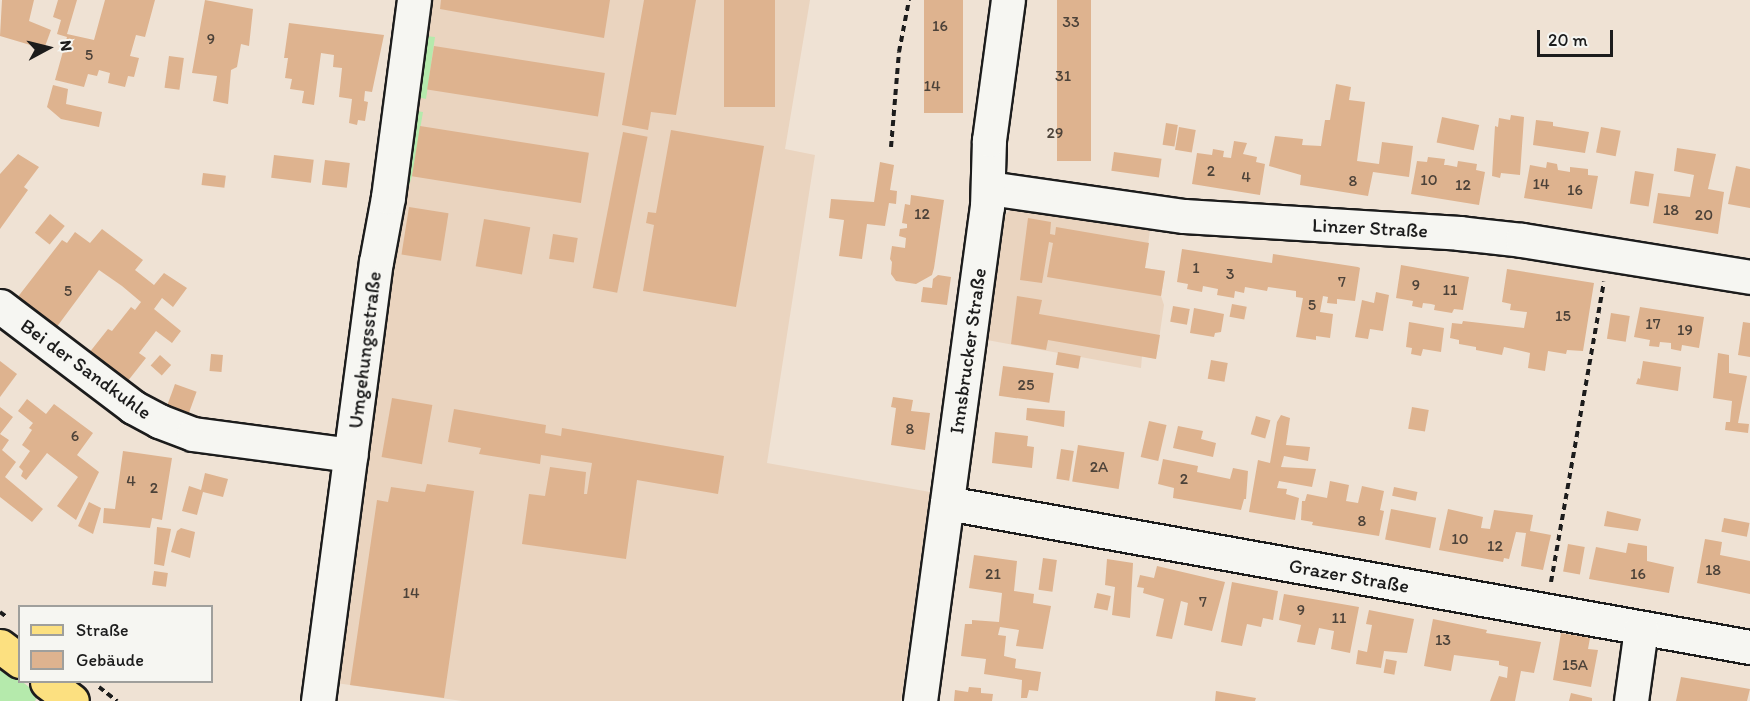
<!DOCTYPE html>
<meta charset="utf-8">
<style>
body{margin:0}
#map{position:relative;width:1750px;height:701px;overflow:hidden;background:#efe2d4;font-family:Itim,sans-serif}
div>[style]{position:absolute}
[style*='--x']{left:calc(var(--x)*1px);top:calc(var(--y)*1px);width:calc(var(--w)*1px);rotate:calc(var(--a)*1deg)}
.built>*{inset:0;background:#ead4bf}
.green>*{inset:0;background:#b5eaac}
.building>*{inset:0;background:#deb38f;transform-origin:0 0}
.path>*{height:4px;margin-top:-2px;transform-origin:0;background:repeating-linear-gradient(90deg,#1c1c1c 0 6px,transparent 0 10.5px)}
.roads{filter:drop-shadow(2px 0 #1c1c1c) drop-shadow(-2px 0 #1c1c1c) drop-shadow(0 2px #1c1c1c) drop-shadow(0 -2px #1c1c1c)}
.minor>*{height:33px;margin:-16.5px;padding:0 16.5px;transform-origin:16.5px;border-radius:16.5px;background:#f6f6f2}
.major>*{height:33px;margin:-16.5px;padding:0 16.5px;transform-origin:16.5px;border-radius:16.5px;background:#fce080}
span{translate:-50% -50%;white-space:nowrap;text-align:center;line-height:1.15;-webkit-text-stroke:6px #f6f6f2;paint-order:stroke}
.number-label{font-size:16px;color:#4c4239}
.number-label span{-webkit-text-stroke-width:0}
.street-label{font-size:20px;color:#1c1c1c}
.legend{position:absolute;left:18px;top:605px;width:195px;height:78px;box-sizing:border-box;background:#f6f6f2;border:2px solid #9f9f9c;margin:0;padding:8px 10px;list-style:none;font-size:18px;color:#1c1c1c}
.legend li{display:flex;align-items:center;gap:12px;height:30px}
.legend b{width:30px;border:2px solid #9f9f9c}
.north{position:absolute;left:18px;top:18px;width:60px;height:60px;-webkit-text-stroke:4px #f6f6f2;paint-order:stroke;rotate:83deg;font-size:16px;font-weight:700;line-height:24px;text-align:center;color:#1c1c1c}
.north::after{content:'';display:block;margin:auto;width:21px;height:27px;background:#1c1c1c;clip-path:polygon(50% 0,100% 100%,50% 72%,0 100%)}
.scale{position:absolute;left:1537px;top:30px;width:76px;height:27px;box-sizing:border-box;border:3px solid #1c1c1c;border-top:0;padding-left:8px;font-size:18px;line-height:21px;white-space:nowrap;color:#1c1c1c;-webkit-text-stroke:4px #f6f6f2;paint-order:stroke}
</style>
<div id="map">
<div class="built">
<div style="clip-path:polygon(421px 0,810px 0,785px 149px,815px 155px,767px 463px,930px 492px,901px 701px,462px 701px,329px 682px)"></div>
<div style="clip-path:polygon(1021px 200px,1151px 222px,1145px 268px,1165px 271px,1161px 296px,1164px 305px,1156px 359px,1142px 356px,1141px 368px,987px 340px,1004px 216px)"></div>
</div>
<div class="green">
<div style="clip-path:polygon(416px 35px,435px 37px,426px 99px,413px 96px)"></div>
<div style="clip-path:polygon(410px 110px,423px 112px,412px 176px,408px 189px,402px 189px)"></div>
<div style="clip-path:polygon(0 664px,39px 695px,35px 701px,0 701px)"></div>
</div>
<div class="building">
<div style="clip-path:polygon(2px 0,34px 0,29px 21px,51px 30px,44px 49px,0 36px)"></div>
<div style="clip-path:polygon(58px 0,77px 0,67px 34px,94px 40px,105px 0,155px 0,145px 37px,136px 35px,130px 56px,139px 58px,134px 77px,128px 76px,125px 87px,108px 83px,110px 73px,99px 70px,97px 76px,88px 74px,84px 87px,55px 80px,67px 37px,57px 34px,61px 20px,53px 17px)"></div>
<div style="clip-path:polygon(205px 0,253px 9px,249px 46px,241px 44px,237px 67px,231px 70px,228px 104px,213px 101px,217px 76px,192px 73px)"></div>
<div style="clip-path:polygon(441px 0,610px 0,604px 38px,440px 9px)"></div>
<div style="clip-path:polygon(644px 0,696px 0,676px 115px,651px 112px,648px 130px,622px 125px)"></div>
<div style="left:724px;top:0;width:51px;height:107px"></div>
<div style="left:924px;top:0;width:39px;height:113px"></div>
<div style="left:1057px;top:0;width:34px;height:161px"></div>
<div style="clip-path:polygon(289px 23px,384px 35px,372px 92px,365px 91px,364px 101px,368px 102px,365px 121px,358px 120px,357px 125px,349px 123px,352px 99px,339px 97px,342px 68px,333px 67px,334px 55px,321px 53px,314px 105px,302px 103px,304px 91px,290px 89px,292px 79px,285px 78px,288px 58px,284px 58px)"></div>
<div style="left:434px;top:46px;width:173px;height:44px;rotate:9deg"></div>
<div style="left:169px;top:56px;width:15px;height:32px;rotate:8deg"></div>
<div style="clip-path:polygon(1336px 84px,1351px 87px,1349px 100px,1365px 102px,1357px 161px,1379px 164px,1382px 142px,1413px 146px,1409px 177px,1373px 172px,1368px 196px,1300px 185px,1301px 175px,1269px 166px,1275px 136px,1303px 139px,1302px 145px,1321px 146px,1325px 120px,1330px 120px)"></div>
<div style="clip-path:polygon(53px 85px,68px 89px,66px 104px,102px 112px,99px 127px,61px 119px,47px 107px)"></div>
<div style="clip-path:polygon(1511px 115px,1524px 117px,1520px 175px,1501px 173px,1500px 178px,1492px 176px,1495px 126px,1498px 127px,1499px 118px,1510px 120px)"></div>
<div style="left:1442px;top:117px;width:38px;height:26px;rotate:12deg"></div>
<div style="clip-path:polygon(1536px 120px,1553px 122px,1553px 126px,1589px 132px,1585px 153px,1533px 145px)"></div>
<div style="left:1166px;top:123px;width:12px;height:22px;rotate:9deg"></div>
<div style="left:420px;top:126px;width:171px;height:51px;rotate:9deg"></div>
<div style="left:1179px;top:127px;width:17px;height:23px;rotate:10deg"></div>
<div style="left:1601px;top:127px;width:20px;height:26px;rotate:11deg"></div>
<div style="clip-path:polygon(671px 130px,764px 146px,736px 307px,643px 291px,654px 225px,646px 223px,648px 212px,656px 213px)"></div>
<div style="left:623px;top:132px;width:25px;height:159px;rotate:11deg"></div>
<div style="clip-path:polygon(1234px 141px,1247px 143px,1243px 154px,1257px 157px,1256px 162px,1265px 164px,1260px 195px,1192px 184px,1197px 153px,1212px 155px,1213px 149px,1224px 151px,1223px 157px,1231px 158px)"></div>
<div style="clip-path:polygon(1677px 148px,1716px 154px,1708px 189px,1724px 192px,1718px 234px,1653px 223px,1658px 193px,1690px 197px,1694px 175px,1674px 171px)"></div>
<div style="left:1114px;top:152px;width:48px;height:19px;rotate:8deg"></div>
<div style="clip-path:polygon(18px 154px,39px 167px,24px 187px,28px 190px,0 229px,0 174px)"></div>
<div style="left:274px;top:155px;width:40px;height:23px;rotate:7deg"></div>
<div style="clip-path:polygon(1428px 157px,1445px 159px,1444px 165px,1447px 165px,1457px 167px,1458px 161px,1477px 164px,1476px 170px,1485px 172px,1479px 205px,1411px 194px,1417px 161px,1427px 162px)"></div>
<div style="left:325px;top:160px;width:25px;height:25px;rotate:7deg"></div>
<div style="clip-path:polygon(880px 162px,894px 165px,890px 190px,897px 191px,896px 204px,889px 203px,885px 226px,867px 224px,862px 259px,839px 256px,844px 220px,829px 218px,831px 199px,874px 202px)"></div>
<div style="clip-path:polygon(1547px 162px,1557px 164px,1558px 170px,1570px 172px,1570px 167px,1588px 169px,1588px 175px,1598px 176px,1592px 209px,1524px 198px,1530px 165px,1546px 168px)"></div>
<div style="clip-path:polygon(1736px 166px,1750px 169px,1750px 208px,1728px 204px)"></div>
<div style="left:1635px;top:171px;width:19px;height:33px;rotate:9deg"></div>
<div style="left:203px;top:173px;width:23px;height:12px;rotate:7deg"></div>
<div style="clip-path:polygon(911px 195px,944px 200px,934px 268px,932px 275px,916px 284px,896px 281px,891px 274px,892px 262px,890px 259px,892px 246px,905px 248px,906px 238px,899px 236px,900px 229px,907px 228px,907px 224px,902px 223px,905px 204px,910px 205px)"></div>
<div style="left:409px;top:207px;width:40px;height:48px;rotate:9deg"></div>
<div style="left:50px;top:214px;width:19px;height:24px;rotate:39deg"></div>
<div style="clip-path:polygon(1028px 218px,1051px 222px,1050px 234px,1055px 235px,1056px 227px,1149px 243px,1145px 268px,1165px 271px,1161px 296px,1047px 277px,1053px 243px,1049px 242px,1042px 283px,1020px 280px)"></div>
<div style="left:484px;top:219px;width:47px;height:48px;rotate:10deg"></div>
<div style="clip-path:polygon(102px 229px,143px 260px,135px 270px,154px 285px,164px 273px,187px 288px,173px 307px,162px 298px,154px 309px,181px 331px,172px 343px,156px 331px,139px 353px,146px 358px,127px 382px,89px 353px,108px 329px,112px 331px,131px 307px,135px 310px,141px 302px,122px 286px,99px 270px,56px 328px,17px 298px,62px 240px,67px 243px,75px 232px,90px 243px)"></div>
<div style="left:553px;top:234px;width:25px;height:25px;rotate:9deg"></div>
<div style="clip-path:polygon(1182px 249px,1272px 263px,1273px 254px,1358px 267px,1360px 268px,1355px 301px,1337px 299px,1337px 304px,1327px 303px,1328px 297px,1323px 296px,1320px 312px,1333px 314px,1330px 338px,1316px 336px,1316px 340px,1296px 337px,1303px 298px,1296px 297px,1296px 291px,1268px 287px,1267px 291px,1245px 287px,1244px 293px,1235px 291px,1234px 298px,1217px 295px,1218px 289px,1203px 286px,1202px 292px,1187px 289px,1188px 284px,1177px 282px)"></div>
<div style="clip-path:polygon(1401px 265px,1469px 277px,1463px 310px,1454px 309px,1452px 313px,1434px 310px,1435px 305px,1431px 304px,1423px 303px,1422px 308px,1412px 306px,1413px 301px,1396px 298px)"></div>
<div style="clip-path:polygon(1507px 269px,1594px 283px,1583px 351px,1567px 350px,1566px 354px,1548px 351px,1545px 371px,1528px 368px,1530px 353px,1504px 347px,1502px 355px,1476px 350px,1476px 347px,1459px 344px,1459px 340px,1450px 338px,1452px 323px,1462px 324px,1463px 321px,1524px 328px,1527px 312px,1510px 310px,1511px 304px,1502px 302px)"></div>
<div style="clip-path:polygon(938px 275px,951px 277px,947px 305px,921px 302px,923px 287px,932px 288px,933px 279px)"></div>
<div style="clip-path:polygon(1376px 292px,1389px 295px,1383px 331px,1370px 329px,1368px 339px,1355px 337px,1362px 300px,1374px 303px)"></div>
<div style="clip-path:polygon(1017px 296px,1042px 300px,1039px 314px,1160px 335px,1156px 359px,1048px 340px,1046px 350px,1011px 344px)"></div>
<div style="left:1232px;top:304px;width:15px;height:13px;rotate:11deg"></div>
<div style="left:1173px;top:306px;width:17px;height:16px;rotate:10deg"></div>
<div style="clip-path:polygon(1640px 307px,1704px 317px,1699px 348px,1682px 345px,1681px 351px,1671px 349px,1671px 343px,1660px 342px,1659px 347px,1649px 346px,1650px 340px,1634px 337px)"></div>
<div style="clip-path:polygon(1194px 308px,1224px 314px,1221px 332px,1215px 333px,1214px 337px,1190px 333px)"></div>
<div style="left:1611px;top:313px;width:19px;height:26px;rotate:9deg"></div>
<div style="clip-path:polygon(1409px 322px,1444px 328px,1441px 352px,1423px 349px,1421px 356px,1411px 354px,1412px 348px,1406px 347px)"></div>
<div style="clip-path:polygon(1743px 322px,1750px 323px,1750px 357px,1738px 355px)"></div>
<div style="left:1058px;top:352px;width:23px;height:13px;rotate:10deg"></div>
<div style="clip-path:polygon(1718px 353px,1729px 355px,1729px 373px,1747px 376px,1738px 423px,1749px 424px,1748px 433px,1725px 430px,1726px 422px,1730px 422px,1732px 401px,1713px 398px)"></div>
<div style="left:211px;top:354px;width:12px;height:17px;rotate:5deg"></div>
<div style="left:160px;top:355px;width:15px;height:14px;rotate:42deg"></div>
<div style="left:1211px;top:360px;width:17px;height:19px;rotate:10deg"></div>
<div style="clip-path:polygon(0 361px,17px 374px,0 397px)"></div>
<div style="clip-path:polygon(1643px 361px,1681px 367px,1678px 391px,1636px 384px,1638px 378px,1640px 379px)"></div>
<div style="left:1003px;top:366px;width:51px;height:30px;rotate:8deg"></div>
<div style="left:175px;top:384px;width:23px;height:25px;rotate:20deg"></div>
<div style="clip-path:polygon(893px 397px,913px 400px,911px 411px,930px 413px,925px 450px,891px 445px,896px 408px,891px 407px)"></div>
<div style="left:392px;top:398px;width:41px;height:60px;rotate:10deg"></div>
<div style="clip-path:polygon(27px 399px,46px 414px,54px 404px,93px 433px,77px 455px,99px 472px,76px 520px,57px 506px,78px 477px,47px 453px,26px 480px,21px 476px,23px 471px,19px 467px,30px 451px,22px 445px,32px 430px,29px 428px,33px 423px,18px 411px)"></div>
<div style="clip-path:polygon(0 407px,13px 417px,0 434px,9px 440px,2px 450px,16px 462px,5px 477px,43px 509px,32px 522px,0 497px)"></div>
<div style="left:1412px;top:407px;width:17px;height:22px;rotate:10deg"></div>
<div style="clip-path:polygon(1027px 408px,1065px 411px,1064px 427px,1026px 420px)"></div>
<div style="clip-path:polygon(454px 409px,546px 425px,545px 433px,561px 436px,562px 428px,724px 456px,718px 494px,637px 480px,626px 559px,522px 544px,529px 494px,545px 496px,550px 467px,586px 472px,584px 494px,587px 494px,592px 463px,541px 455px,540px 464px,479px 454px,481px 448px,448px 442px)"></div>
<div style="clip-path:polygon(1281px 415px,1290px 418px,1286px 445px,1310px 447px,1308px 461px,1284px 456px,1281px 467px,1316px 469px,1312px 487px,1279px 481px,1277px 488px,1287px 489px,1286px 494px,1299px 498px,1295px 520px,1249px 512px,1258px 460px,1270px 463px,1277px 422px)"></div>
<div style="left:1256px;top:416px;width:15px;height:19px;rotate:16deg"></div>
<div style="left:1149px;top:421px;width:18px;height:37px;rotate:13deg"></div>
<div style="clip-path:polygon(1178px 426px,1203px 431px,1201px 439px,1216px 443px,1213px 457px,1173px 448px)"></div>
<div style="clip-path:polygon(995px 432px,1028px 436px,1027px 446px,1034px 447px,1032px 468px,992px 463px)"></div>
<div style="left:1078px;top:445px;width:47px;height:37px;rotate:9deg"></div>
<div style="left:1061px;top:449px;width:13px;height:30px;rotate:9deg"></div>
<div style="clip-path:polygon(123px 451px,172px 458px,162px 520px,152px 518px,150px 528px,103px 523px,104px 508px,115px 509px)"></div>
<div style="clip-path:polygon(1163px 459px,1198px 466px,1197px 472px,1230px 479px,1233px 468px,1248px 471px,1246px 499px,1244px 499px,1241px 510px,1173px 498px,1174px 488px,1158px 484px)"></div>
<div style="clip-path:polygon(205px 473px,228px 479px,223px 497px,203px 492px,197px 515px,182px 511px,189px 486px,201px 490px)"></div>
<div style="clip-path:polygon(1330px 481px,1349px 485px,1346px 501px,1358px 503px,1362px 486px,1384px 491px,1380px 510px,1384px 511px,1379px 536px,1312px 525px,1313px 522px,1301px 520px,1302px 501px,1305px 501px,1307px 494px,1327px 498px)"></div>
<div style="clip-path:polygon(427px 484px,474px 491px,444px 698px,350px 685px,377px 500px,388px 502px,391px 487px,425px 492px)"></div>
<div style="left:1394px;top:487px;width:24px;height:9px;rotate:12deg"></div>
<div style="clip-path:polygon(89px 502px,101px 508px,93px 534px,78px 526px)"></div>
<div style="left:1391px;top:509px;width:46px;height:31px;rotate:11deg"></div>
<div style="clip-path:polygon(1448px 509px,1483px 517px,1481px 528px,1490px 529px,1494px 510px,1533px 515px,1530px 531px,1551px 535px,1543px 570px,1521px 566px,1526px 533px,1516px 532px,1509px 559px,1504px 558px,1503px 562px,1439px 550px)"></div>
<div style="clip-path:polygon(1607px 511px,1641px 519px,1638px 531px,1604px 526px)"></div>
<div style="left:1724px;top:518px;width:26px;height:14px;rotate:11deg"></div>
<div style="clip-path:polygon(157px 527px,171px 529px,164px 566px,154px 564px)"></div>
<div style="clip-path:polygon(181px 528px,195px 532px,190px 558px,171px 552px,177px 531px)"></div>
<div style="clip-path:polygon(1705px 539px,1722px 542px,1720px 555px,1750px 561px,1750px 594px,1697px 583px)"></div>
<div style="clip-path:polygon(1628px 543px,1647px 546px,1647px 561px,1674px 567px,1669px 593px,1589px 579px,1596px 547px,1626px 553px)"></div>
<div style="left:1568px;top:544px;width:17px;height:28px;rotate:10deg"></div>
<div style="clip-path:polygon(974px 555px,1017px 561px,1014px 591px,1034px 594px,1033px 603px,1051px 606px,1043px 649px,1016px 646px,1019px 630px,1000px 627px,998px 635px,1006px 636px,1004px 656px,1016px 659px,1015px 668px,1041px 672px,1038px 691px,1029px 690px,1027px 698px,1021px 698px,1022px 680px,984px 674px,986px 659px,961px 656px,965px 624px,972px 624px,972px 620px,999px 622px,1002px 593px,969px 588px)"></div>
<div style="left:1043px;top:558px;width:14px;height:32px;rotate:8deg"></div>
<div style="clip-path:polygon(1107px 559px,1133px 563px,1130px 618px,1112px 615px,1115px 587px,1105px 585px)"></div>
<div style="clip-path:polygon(1157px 566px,1225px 582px,1212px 631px,1184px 625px,1188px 603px,1181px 601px,1172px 639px,1156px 636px,1164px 599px,1143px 593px,1144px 588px,1137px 587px,1140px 575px,1154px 578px)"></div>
<div style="left:154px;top:571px;width:14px;height:14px;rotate:8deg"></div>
<div style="clip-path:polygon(1232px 582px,1278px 591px,1273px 620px,1263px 618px,1261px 627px,1247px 624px,1242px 646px,1221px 642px)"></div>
<div style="left:1097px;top:593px;width:14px;height:15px;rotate:12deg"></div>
<div style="clip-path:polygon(1284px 594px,1359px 607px,1350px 653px,1331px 649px,1334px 631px,1319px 628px,1315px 645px,1297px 642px,1301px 625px,1279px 620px)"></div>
<div style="clip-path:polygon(1369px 610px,1414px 619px,1407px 653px,1384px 651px,1381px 668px,1356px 664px,1358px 650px,1367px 652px,1372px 625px,1366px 624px)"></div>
<div style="clip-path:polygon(1433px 619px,1487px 630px,1486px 633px,1541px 642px,1534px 673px,1521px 671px,1515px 701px,1490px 701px,1499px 676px,1507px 678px,1508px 667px,1499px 665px,1499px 661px,1454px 655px,1451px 671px,1424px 666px)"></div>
<div style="clip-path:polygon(1561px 633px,1590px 638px,1588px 649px,1598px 650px,1591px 687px,1553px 680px)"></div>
<div style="left:1386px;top:659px;width:11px;height:14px;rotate:10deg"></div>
<div style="clip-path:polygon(1681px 677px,1750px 689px,1747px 701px,1676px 701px)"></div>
<div style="clip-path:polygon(969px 687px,981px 688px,981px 693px,993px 694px,992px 701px,954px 701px,955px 690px,968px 692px)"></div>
<div style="clip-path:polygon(1216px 691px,1256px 698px,1255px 701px,1215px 701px)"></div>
<div style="clip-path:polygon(1571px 693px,1592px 698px,1592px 701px,1569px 701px)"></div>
</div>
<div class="path">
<div style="--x:891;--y:147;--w:95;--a:-85.2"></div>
<div style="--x:899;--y:52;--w:53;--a:-79.1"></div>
<div style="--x:1551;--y:582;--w:305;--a:-80"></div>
<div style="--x:0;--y:612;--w:9;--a:36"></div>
<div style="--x:99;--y:687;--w:23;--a:38"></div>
</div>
<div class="roads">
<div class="minor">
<div style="--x:989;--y:188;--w:197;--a:8.2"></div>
<div style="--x:1184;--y:216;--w:276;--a:3.5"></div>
<div style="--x:1459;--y:233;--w:63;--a:6.3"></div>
<div style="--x:1522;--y:240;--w:231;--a:9.2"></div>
<div style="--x:0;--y:306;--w:167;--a:37.2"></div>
<div style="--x:133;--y:407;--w:30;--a:28"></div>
<div style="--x:159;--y:421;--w:36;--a:21"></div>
<div style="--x:193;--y:434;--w:159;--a:7.6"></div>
<div style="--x:947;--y:503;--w:816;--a:10.17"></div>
<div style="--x:318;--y:701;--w:443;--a:-82.5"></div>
<div style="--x:376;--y:262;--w:66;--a:-79.5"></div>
<div style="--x:388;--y:197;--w:199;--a:-82.5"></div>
<div style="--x:920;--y:701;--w:499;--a:-82.3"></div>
<div style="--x:987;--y:207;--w:67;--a:-88.3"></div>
<div style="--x:989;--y:140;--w:141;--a:-82.3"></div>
<div style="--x:1631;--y:701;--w:73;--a:-82.1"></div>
</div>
<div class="major">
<div style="--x:0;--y:646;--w:25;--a:37"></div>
<div style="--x:47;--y:682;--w:31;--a:37"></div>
</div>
</div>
<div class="number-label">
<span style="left:1071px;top:22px">33</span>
<span style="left:940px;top:26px">16</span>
<span style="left:211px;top:39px">9</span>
<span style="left:89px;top:55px">5</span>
<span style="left:1063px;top:76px">31</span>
<span style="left:932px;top:86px">14</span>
<span style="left:1055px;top:133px">29</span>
<span style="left:1211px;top:171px">2</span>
<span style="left:1246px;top:177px">4</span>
<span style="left:1429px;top:180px">10</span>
<span style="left:1353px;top:181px">8</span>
<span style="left:1541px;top:184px">14</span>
<span style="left:1463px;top:185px">12</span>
<span style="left:1575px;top:190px">16</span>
<span style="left:1671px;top:210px">18</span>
<span style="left:922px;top:214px">12</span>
<span style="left:1704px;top:215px">20</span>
<span style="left:1196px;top:268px">1</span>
<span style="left:1230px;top:274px">3</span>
<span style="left:1342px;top:282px">7</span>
<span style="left:1416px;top:285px">9</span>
<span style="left:1450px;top:290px">11</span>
<span style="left:68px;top:291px">5</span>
<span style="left:1312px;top:305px">5</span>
<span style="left:1563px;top:316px">15</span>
<span style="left:1653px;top:324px">17</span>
<span style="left:1685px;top:330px">19</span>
<span style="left:1026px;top:385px">25</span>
<span style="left:910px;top:429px">8</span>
<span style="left:75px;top:436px">6</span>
<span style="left:1099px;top:467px">2A</span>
<span style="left:1184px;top:479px">2</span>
<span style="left:131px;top:481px">4</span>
<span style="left:154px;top:488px">2</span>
<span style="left:1362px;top:521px">8</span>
<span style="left:1460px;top:539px">10</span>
<span style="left:1495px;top:546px">12</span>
<span style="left:1713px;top:570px">18</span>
<span style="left:993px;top:574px">21</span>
<span style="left:1638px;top:574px">16</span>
<span style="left:411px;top:593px">14</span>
<span style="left:1203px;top:602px">7</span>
<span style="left:1301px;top:610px">9</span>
<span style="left:1339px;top:618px">11</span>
<span style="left:1443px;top:640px">13</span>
<span style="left:1575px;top:665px">15A</span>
</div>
<div class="street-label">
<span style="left:1370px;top:228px;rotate:3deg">Linzer Straße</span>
<span style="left:365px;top:350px;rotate:-83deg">Umgehungsstraße</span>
<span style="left:968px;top:351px;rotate:-82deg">Innsbrucker Straße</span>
<span style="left:86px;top:369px;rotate:36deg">Bei der Sandkuhle</span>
<span style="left:1349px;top:576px;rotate:10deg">Grazer Straße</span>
</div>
<ul class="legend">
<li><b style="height:8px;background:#fce080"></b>Straße</li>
<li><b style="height:16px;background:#deb38f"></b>Gebäude</li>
</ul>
<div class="north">N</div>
<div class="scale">20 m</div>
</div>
